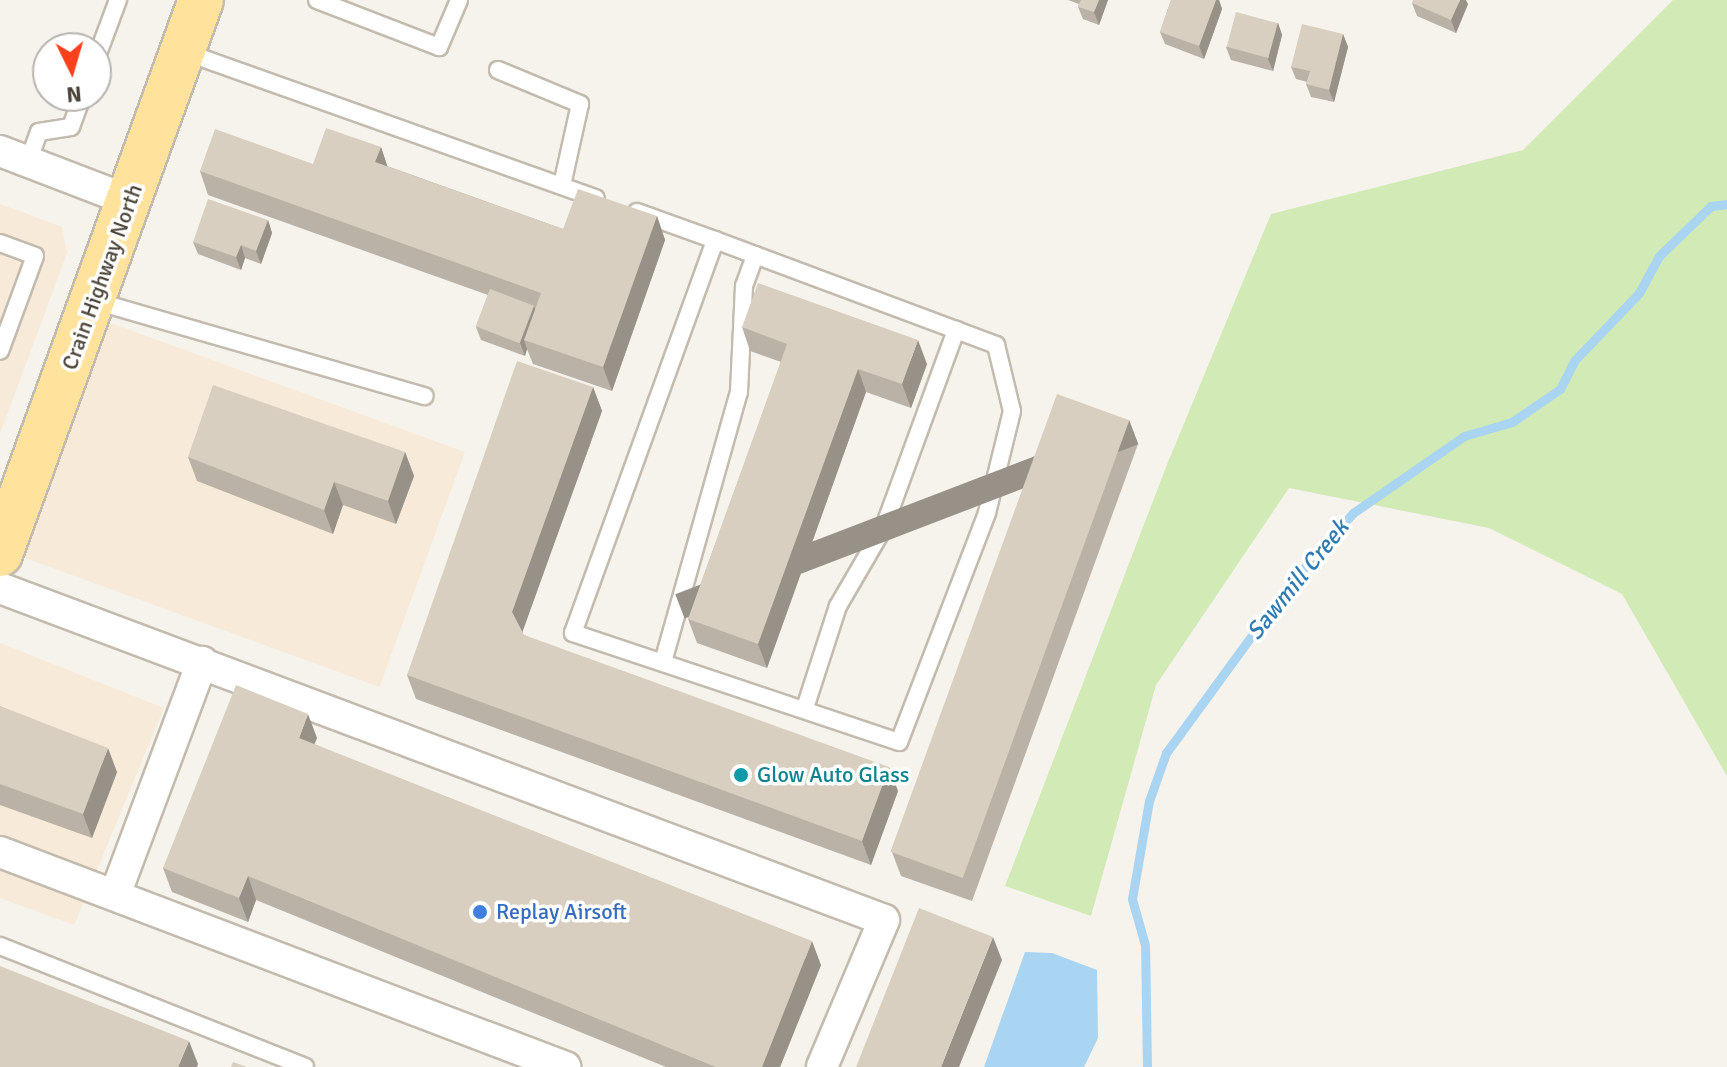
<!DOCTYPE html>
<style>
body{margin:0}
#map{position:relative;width:1727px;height:1067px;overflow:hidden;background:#f6f3ec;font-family:Signika,sans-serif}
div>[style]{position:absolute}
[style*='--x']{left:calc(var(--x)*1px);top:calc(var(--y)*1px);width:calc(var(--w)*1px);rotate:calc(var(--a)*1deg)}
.commercial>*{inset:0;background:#f7ead8;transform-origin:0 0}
.green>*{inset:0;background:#d2eab5}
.water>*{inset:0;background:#a9d4f2}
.stream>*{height:9px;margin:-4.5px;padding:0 4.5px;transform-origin:4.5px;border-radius:4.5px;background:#a9d4f2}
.roads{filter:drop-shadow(2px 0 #c2bbae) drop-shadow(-2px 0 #c2bbae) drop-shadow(0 2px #c2bbae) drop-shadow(0 -2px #c2bbae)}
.lane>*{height:16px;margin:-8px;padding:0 8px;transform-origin:8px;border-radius:8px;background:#fff}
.street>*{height:30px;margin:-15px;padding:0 15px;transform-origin:15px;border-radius:15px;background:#fff}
.primary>*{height:44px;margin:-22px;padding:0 22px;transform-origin:22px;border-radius:22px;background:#ffe39c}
.wall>*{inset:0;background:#bab2a6}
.shaded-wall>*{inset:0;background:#979187;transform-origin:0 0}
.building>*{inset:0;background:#d8cfc1;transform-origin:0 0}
.dots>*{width:22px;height:22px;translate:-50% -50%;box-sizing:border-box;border:4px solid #fff;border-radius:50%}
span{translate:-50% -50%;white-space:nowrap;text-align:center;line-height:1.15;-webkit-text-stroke:7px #fff;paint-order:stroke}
.street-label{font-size:22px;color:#4b4439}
.culture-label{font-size:22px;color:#0d838f}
.left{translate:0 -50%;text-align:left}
.shop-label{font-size:22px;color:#366cbe}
.water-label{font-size:24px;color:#2e7ab2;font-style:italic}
.north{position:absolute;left:32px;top:32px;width:80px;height:80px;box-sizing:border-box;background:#fff;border:2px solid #b7b4b0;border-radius:50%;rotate:175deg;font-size:22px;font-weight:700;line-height:32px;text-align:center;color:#4b4439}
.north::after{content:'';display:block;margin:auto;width:28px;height:36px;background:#fc3f1d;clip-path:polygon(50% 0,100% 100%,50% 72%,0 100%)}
</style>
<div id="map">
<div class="commercial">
<div style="clip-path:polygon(0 204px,62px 227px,67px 253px,0 434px)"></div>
<div style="left:105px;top:321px;width:383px;height:250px;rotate:20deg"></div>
<div style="clip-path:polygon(0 643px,164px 708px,74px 925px,0 898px)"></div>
</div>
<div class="green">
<div style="clip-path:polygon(1673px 0,1727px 0,1727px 776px,1622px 594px,1489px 528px,1289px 488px,1156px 685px,1091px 916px,1005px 886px,1168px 462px,1271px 214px,1523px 150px)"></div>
</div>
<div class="water">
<div style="clip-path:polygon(1025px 952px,1052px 953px,1097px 970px,1098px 1038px,1084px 1067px,984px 1067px)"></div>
</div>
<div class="stream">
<div style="--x:1147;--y:1067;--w:122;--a:-90.9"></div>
<div style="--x:1145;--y:945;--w:48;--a:-105.8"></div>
<div style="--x:1132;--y:899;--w:99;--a:-80.2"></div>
<div style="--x:1149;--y:801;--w:51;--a:-70.5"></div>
<div style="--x:1166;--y:753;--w:207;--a:-53.9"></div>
<div style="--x:1288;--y:586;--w:98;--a:-48.3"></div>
<div style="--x:1353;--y:513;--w:135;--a:-34.7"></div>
<div style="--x:1464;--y:436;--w:50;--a:-16.3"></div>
<div style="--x:1512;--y:422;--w:58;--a:-34.5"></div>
<div style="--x:1560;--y:389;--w:31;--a:-63"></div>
<div style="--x:1574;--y:361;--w:94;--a:-46.3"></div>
<div style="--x:1639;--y:293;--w:42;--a:-61.6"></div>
<div style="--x:1659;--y:256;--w:72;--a:-43.9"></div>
<div style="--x:1711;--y:206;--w:16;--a:-7"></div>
</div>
<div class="roads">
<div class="lane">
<div style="--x:317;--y:0;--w:131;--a:21.1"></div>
<div style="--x:439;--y:47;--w:51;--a:-66.9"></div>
<div style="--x:185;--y:52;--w:436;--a:19.6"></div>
<div style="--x:96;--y:59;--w:63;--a:-69.6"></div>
<div style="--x:498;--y:70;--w:89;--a:22.5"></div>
<div style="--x:580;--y:104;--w:83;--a:102.5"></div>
<div style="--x:28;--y:162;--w:32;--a:-70"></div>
<div style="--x:39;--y:132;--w:32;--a:-9"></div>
<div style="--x:71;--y:127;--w:33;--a:-70"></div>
<div style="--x:637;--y:212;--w:83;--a:19.7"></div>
<div style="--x:715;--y:240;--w:300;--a:20.5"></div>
<div style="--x:996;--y:345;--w:68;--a:76.4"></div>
<div style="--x:1012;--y:411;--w:105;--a:103.8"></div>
<div style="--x:987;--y:513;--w:245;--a:111"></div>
<div style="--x:899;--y:742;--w:344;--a:-161.5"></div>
<div style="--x:573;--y:633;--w:418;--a:-70.1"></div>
<div style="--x:0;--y:243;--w:37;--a:20"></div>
<div style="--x:35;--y:256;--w:101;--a:110.2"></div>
<div style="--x:95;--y:301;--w:343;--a:16.1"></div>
<div style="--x:663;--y:662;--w:280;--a:-74.3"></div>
<div style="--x:739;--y:392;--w:106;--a:-87.3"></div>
<div style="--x:744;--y:286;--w:33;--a:-70"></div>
<div style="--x:805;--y:708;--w:107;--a:-72.1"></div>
<div style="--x:838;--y:606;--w:91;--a:-59.8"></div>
<div style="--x:884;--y:527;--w:210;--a:-69.9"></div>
<div style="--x:0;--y:946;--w:328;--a:21.6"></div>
</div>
<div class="street">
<div style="--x:0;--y:151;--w:139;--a:21"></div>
<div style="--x:0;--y:588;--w:944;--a:20.58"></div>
<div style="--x:884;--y:920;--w:160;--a:112.9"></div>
<div style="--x:0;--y:852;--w:605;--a:20.83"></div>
<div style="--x:115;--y:895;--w:249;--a:-69.5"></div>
</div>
<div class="primary">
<div style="--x:0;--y:554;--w:589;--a:-70.06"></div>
</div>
</div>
<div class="wall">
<div style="clip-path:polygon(1068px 0,1108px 0,1099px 25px,1083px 19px,1078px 7px,1079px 4px)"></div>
<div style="clip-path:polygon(1171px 0,1219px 0,1222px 9px,1204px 59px,1165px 44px,1160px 32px)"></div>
<div style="clip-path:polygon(1412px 3px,1468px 4px,1456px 33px,1417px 16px)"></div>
<div style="clip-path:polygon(1278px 23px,1282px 35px,1273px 71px,1231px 60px,1226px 47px)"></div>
<div style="clip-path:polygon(1343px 34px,1348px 47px,1334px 102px,1311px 97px,1306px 84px,1307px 82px,1296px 79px,1291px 67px)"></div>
<div style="clip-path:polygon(381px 147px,387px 166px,563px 229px,657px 216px,665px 240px,612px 391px,533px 364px,527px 349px,525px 356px,481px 340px,476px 327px,488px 295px,208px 195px,200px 171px,313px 164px)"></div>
<div style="clip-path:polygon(268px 220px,272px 233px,261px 264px,245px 258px,241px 270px,198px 254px,193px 242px)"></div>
<div style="clip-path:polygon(742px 327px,927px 364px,911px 408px,866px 392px,767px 668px,697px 643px,688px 619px,781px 362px,750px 351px)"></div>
<div style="clip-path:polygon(593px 387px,602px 411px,522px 632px,524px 635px,898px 791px,871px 865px,416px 699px,407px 675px)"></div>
<div style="clip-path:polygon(1129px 420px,1138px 444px,972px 901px,901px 876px,892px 852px)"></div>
<div style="clip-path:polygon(405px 452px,414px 476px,396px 524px,343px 505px,333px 534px,197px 481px,188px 457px)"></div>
<div style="clip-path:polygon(0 706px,117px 772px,92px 838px,0 805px)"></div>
<div style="clip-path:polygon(317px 738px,314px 744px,821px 965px,780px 1067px,666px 1067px,256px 900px,248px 922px,172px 892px,163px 868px)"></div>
</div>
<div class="shaded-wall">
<div style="clip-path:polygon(1099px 0,1108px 0,1099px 25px,1094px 12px)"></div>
<div style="clip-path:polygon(1216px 0,1219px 0,1222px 9px,1204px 59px,1199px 46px)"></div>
<div style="clip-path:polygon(1460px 0,1466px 0,1468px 4px,1456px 33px,1451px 20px)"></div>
<div style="clip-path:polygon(1278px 23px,1282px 35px,1273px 71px,1268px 59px)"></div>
<div style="clip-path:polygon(1343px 34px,1348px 47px,1334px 102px,1329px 90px)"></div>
<div style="clip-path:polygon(381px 147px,389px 171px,375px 162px)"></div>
<div style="clip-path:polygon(657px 216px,665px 240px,612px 391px,603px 367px)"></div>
<div style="clip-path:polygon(268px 220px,272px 233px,261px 264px,256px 251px)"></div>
<div style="clip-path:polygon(241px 245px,245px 258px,241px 270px,236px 257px)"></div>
<div style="clip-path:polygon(534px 306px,538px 318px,524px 340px,527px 349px,525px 356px,520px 343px)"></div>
<div style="clip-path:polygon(918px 340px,927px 364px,911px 408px,902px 384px)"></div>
<div style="clip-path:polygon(858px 369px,866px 392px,767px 668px,758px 644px)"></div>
<div style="clip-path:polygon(593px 387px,602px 411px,521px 636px,512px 612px)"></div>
<div style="left:1129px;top:420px;width:26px;height:486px;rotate:69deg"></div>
<div style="clip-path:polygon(405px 452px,414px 476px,396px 524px,388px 501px)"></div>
<div style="clip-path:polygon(334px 482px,343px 505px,333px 534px,324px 510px)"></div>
<div style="clip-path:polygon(308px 714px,317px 738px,307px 762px,299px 738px)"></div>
<div style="clip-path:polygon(108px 748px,117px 772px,92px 838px,83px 814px)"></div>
<div style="clip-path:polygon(889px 767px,898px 791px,871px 865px,862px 841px)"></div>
<div style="clip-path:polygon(248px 876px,256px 900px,248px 922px,239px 898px)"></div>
<div style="clip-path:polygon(993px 937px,1002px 960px,959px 1067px,941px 1067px)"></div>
<div style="clip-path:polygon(812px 941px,821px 965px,780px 1067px,762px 1067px)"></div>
<div style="clip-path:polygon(189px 1041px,198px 1064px,197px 1067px,178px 1067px)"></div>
</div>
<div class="building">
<div style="clip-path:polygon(1081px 0,1099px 0,1094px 12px,1078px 7px)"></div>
<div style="clip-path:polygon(1171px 0,1216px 0,1199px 46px,1160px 32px)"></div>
<div style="clip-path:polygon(1413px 0,1460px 0,1451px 20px,1412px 3px)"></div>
<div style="left:1236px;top:12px;width:43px;height:36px;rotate:15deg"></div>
<div style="clip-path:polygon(1302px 24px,1343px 34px,1329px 90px,1306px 84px,1310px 71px,1291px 67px)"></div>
<div style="clip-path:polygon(326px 128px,381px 147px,375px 162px,563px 229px,578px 189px,657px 216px,603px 367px,524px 340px,541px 293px,200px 171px,215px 129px,313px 164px)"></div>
<div style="clip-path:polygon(208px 199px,268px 220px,256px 251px,241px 245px,236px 257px,193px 242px)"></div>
<div style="clip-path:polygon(758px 283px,918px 340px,902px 384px,858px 369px,758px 644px,688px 619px,787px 344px,742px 327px)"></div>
<div style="left:490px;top:289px;width:47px;height:40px;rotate:21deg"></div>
<div style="clip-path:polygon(517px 361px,593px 387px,512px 612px,524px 635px,889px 767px,862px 841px,407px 675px)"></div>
<div style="clip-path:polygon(213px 385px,405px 452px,388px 501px,334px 482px,324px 510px,188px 457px)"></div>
<div style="left:1057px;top:394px;width:77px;height:487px;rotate:20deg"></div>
<div style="clip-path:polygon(236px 685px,308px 714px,299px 738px,812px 941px,762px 1067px,716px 1067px,248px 876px,239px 898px,163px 868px)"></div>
<div style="clip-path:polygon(0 706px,108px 748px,83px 814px,0 784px)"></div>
<div style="clip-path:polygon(919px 908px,993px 937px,941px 1067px,856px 1067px)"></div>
<div style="clip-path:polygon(0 966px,189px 1041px,178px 1067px,0 1067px)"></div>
<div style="clip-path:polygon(233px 1062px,247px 1067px,231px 1067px)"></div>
</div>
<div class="dots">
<div style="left:741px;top:775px;background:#0f9aa8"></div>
<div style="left:480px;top:912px;background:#3f7fe0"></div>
</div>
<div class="street-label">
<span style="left:102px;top:277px;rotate:-70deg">Crain Highway North</span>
</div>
<div class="culture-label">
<span class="left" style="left:757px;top:775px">Glow Auto Glass</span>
</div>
<div class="shop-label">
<span class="left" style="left:496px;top:912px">Replay Airsoft</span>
</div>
<div class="water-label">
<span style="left:1298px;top:580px;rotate:-51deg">Sawmill Creek</span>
</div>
<div class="north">N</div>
</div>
